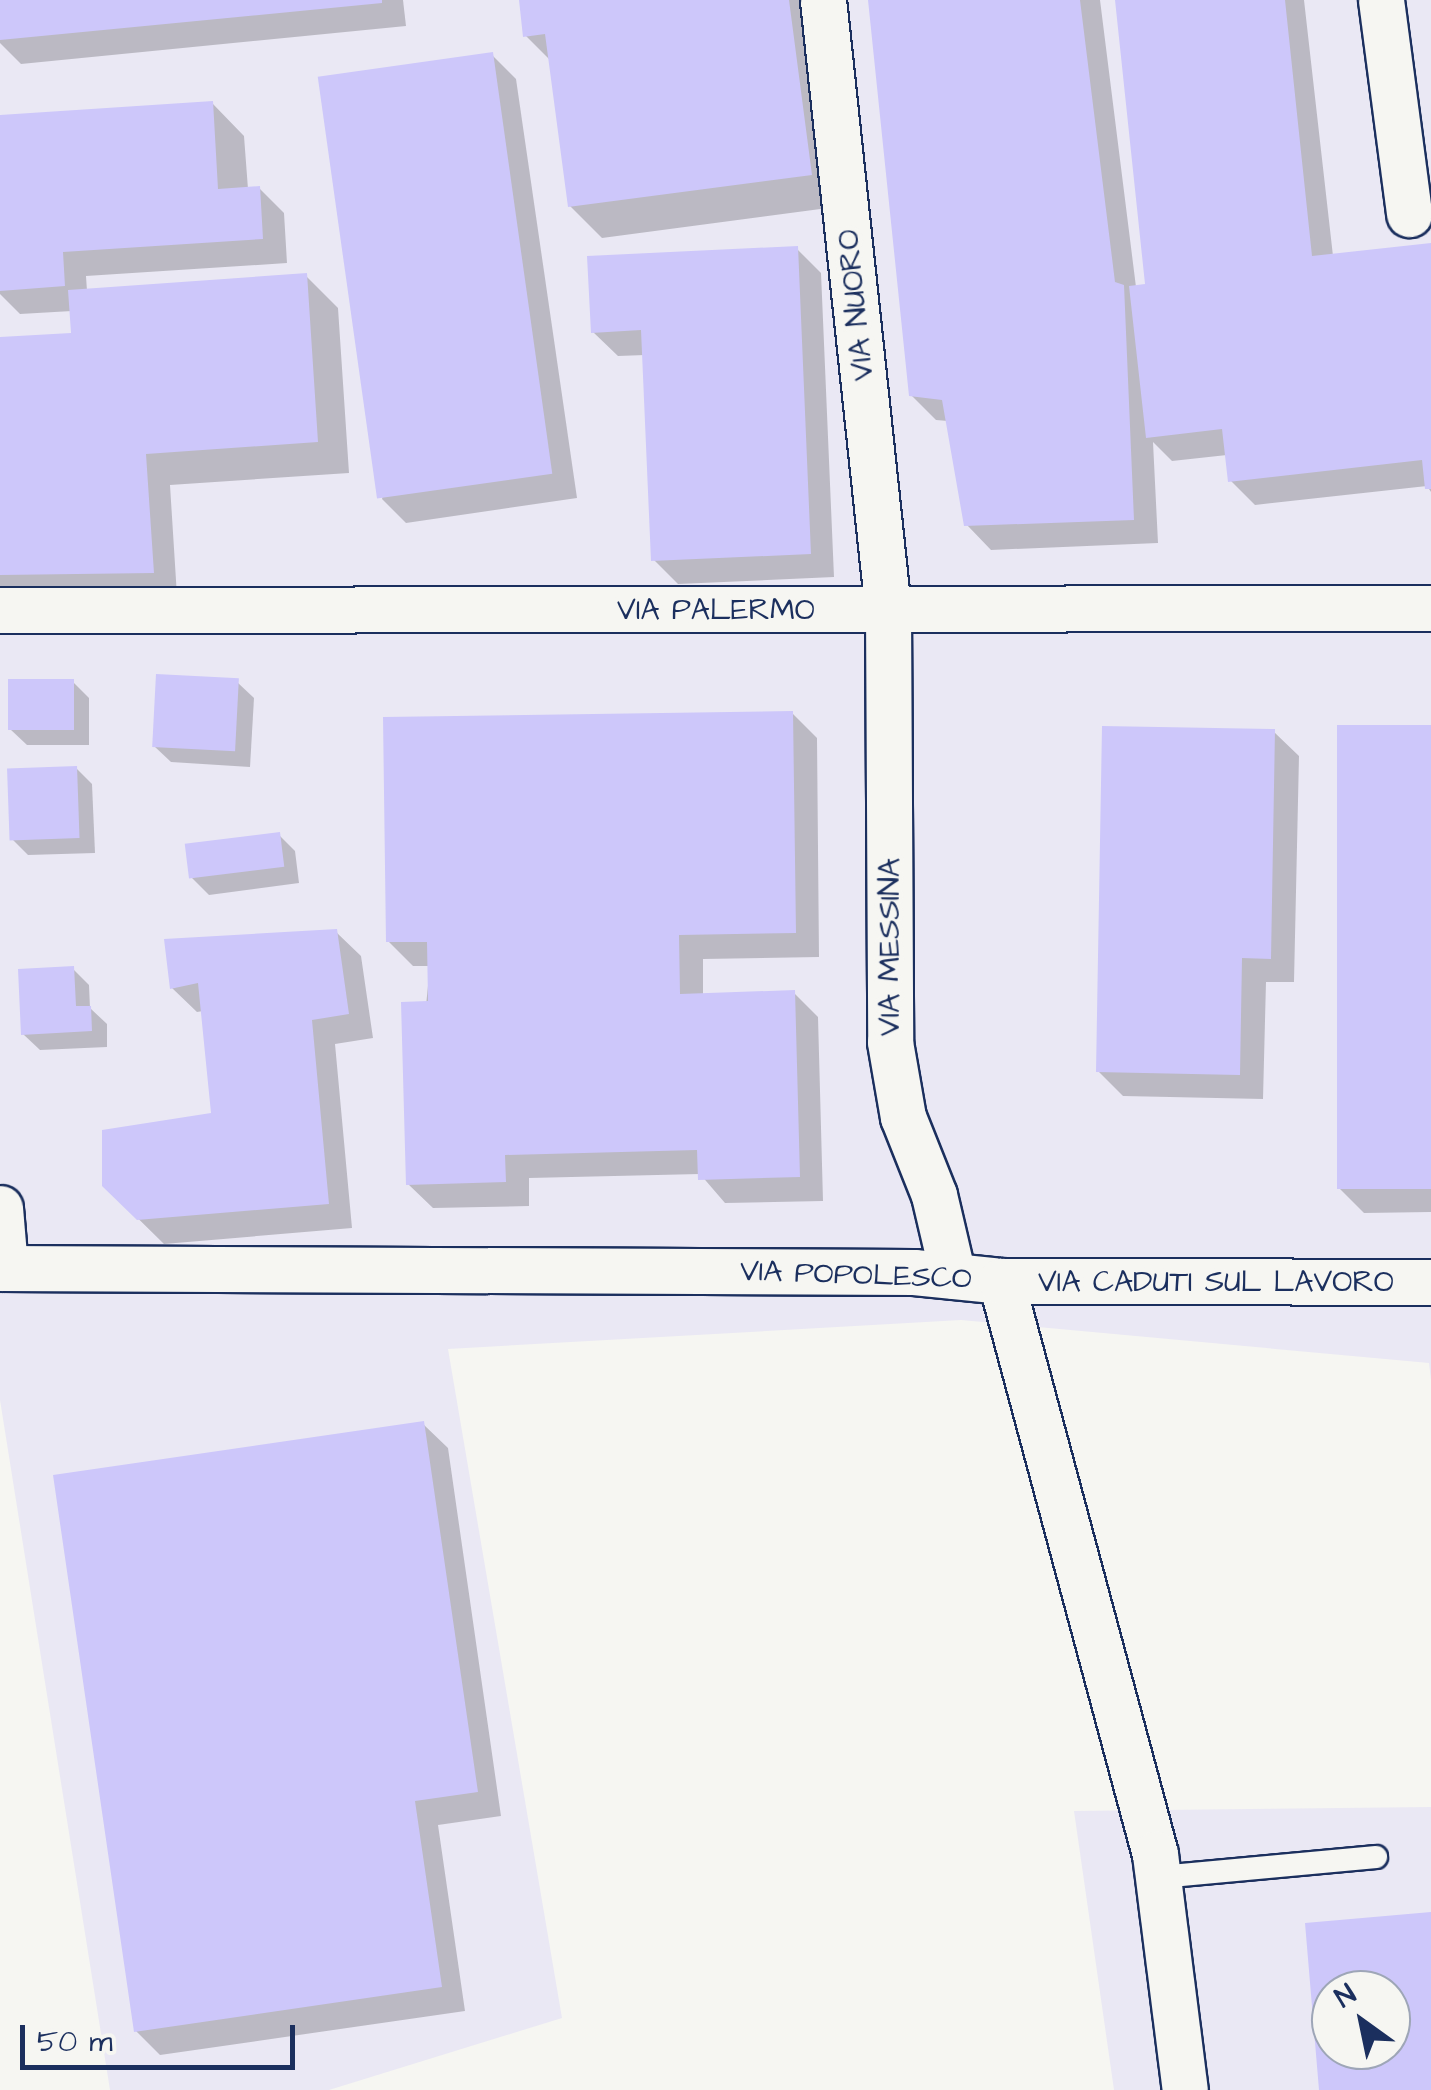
<!DOCTYPE html>
<style>
body{margin:0}
#map{position:relative;width:1431px;height:2090px;overflow:hidden;background:#f6f6f2;font-family:"Architects Daughter",sans-serif}
div>[style]{position:absolute}
[style*='--x']{left:calc(var(--x)*1px);top:calc(var(--y)*1px);width:calc(var(--w)*1px);rotate:calc(var(--a)*1deg)}
.built>*{inset:0;background:#eae8f4}
.shadow>*{inset:0;background:#0003}
.building>*{inset:0;background:#cdc7fa;transform-origin:0 0}
.roads{filter:drop-shadow(2px 0 #1b2f5e) drop-shadow(-2px 0 #1b2f5e) drop-shadow(0 2px #1b2f5e) drop-shadow(0 -2px #1b2f5e)}
.lane>*{height:22px;margin:-11px;padding:0 11px;transform-origin:11px;border-radius:11px;background:#f6f6f2}
.street>*{height:45px;margin:-22.5px;padding:0 22.5px;transform-origin:22.5px;border-radius:22.5px;background:#f6f6f2}
span{translate:-50% -50%;white-space:nowrap;text-align:center;line-height:1.15;-webkit-text-stroke:9px #f6f6f2;paint-order:stroke}
.street-label{font-size:30px;color:#1b2f5e}
.north{position:absolute;left:1311px;top:1970px;width:100px;height:100px;box-sizing:border-box;background:#f6f6f2;border:2px solid #9ea6b7;border-radius:50%;rotate:327deg;font-size:28px;font-weight:700;line-height:40px;text-align:center;color:#1b2f5e}
.north::after{content:'';display:block;margin:auto;width:35px;height:45px;background:#1b2f5e;clip-path:polygon(50% 0,100% 100%,50% 72%,0 100%)}
.scale{position:absolute;left:20px;top:2025px;width:275px;height:45px;box-sizing:border-box;border:5px solid #1b2f5e;border-top:0;padding-left:12px;font-size:30px;line-height:35px;white-space:nowrap;color:#1b2f5e;-webkit-text-stroke:8px #f6f6f2;paint-order:stroke}
</style>
<div id="map">
<div class="built">
<div style="clip-path:polygon(0 0,1431px 0,1431px 1380px,1429px 1363px,961px 1320px,448px 1349px,562px 2018px,329px 2090px,110px 2090px,0 1400px)"></div>
<div style="clip-path:polygon(evenodd,1431px 1807px,1431px 2090px,1114px 2090px,1074px 1811px,1431px 1807px,1331px 1990px,1391px 1990px,1391px 2050px,1331px 2050px,1331px 1990px)"></div>
</div>
<div class="shadow">
<div style="clip-path:polygon(0 0,403px 0,406px 26px,21px 64px,0 43px)"></div>
<div style="clip-path:polygon(521px 0,815px 0,843px 206px,602px 238px,570px 206px,551px 61px,526px 36px)"></div>
<div style="clip-path:polygon(871px 0,1100px 0,1136px 287px,1148px 286px,1118px 0,1304px 0,1333px 256px,1431px 245px,1431px 492px,1427px 486px,1255px 505px,1230px 480px,1227px 455px,1172px 461px,1153px 442px,1158px 543px,991px 550px,967px 525px,948px 421px,936px 420px,911px 395px)"></div>
<div style="clip-path:polygon(492px 55px,516px 79px,577px 498px,406px 523px,382px 499px)"></div>
<div style="clip-path:polygon(212px 103px,244px 136px,248px 189px,259px 188px,284px 213px,287px 263px,86px 276px,87px 291px,306px 276px,338px 308px,349px 473px,170px 485px,177px 596px,21px 607px,0 586px,0 340px,73px 335px,72px 311px,20px 314px,0 294px,0 118px)"></div>
<div style="clip-path:polygon(797px 249px,821px 273px,834px 577px,678px 584px,654px 560px,645px 355px,618px 356px,593px 332px)"></div>
<div style="clip-path:polygon(73px 682px,89px 698px,89px 745px,27px 745px,10px 729px)"></div>
<div style="clip-path:polygon(237px 682px,254px 698px,250px 767px,171px 762px,154px 746px)"></div>
<div style="clip-path:polygon(792px 713px,817px 738px,819px 957px,703px 959px,703px 995px,794px 993px,818px 1017px,823px 1201px,725px 1203px,700px 1174px,529px 1178px,529px 1206px,433px 1208px,408px 1184px,430px 966px,413px 966px,388px 941px)"></div>
<div style="clip-path:polygon(1431px 727px,1431px 1212px,1364px 1213px,1339px 1188px)"></div>
<div style="clip-path:polygon(1274px 732px,1299px 756px,1294px 982px,1266px 982px,1263px 1099px,1123px 1096px,1098px 1071px)"></div>
<div style="clip-path:polygon(76px 768px,92px 784px,95px 853px,28px 855px,12px 839px)"></div>
<div style="clip-path:polygon(279px 835px,295px 851px,299px 883px,209px 895px,192px 878px)"></div>
<div style="clip-path:polygon(336px 932px,361px 956px,373px 1038px,335px 1044px,352px 1228px,164px 1244px,104px 1185px,213px 1115px,203px 1011px,197px 1012px,172px 988px)"></div>
<div style="clip-path:polygon(73px 969px,89px 985px,90px 1008px,107px 1024px,107px 1047px,40px 1050px,23px 1034px)"></div>
<div style="clip-path:polygon(423px 1424px,448px 1448px,501px 1816px,438px 1825px,465px 2011px,160px 2055px,136px 2031px)"></div>
</div>
<div class="building">
<div style="clip-path:polygon(0 0,382px 0,382px 3px,0 40px)"></div>
<div style="clip-path:polygon(519px 0,789px 0,812px 175px,568px 207px,545px 34px,523px 37px)"></div>
<div style="clip-path:polygon(868px 0,1080px 0,1115px 282px,1124px 285px,1134px 520px,964px 526px,942px 400px,909px 396px)"></div>
<div style="clip-path:polygon(1115px 0,1285px 0,1312px 256px,1431px 243px,1431px 489px,1425px 489px,1422px 460px,1228px 482px,1222px 429px,1146px 438px,1129px 286px,1145px 284px)"></div>
<div style="left:493px;top:52px;width:426px;height:177px;rotate:82deg"></div>
<div style="clip-path:polygon(213px 101px,218px 189px,260px 186px,263px 239px,63px 252px,65px 286px,0 291px,0 115px)"></div>
<div style="clip-path:polygon(798px 246px,811px 554px,651px 561px,641px 330px,591px 333px,587px 256px)"></div>
<div style="clip-path:polygon(307px 273px,318px 442px,146px 454px,154px 573px,0 575px,0 337px,71px 333px,68px 290px)"></div>
<div style="left:156px;top:674px;width:83px;height:73px;rotate:3deg"></div>
<div style="left:8px;top:679px;width:66px;height:51px"></div>
<div style="clip-path:polygon(793px 711px,796px 933px,679px 935px,680px 994px,795px 990px,800px 1177px,698px 1180px,697px 1150px,505px 1155px,506px 1182px,406px 1185px,401px 1002px,428px 1001px,427px 942px,386px 942px,383px 717px)"></div>
<div style="left:1337px;top:725px;width:94px;height:464px"></div>
<div style="clip-path:polygon(1102px 726px,1275px 729px,1271px 959px,1242px 958px,1240px 1075px,1096px 1072px)"></div>
<div style="left:77px;top:766px;width:72px;height:70px;rotate:88deg"></div>
<div style="left:280px;top:832px;width:35px;height:96px;rotate:83deg"></div>
<div style="clip-path:polygon(337px 929px,349px 1014px,312px 1020px,329px 1204px,137px 1220px,102px 1186px,102px 1130px,211px 1113px,198px 983px,170px 989px,164px 939px)"></div>
<div style="clip-path:polygon(74px 966px,76px 1006px,91px 1006px,92px 1031px,21px 1035px,18px 969px)"></div>
<div style="clip-path:polygon(424px 1421px,478px 1792px,415px 1801px,442px 1987px,134px 2032px,53px 1475px)"></div>
<div style="clip-path:polygon(evenodd,1431px 1912px,1431px 2090px,1319px 2090px,1305px 1923px,1431px 1912px,1331px 1990px,1391px 1990px,1391px 2050px,1331px 2050px,1331px 1990px)"></div>
</div>
<div class="roads">
<div class="lane">
<div style="--x:1160;--y:1877;--w:217;--a:-5.3"></div>
</div>
<div class="street">
<div style="--x:823;--y:0;--w:613;--a:83.92"></div>
<div style="--x:888;--y:610;--w:432;--a:89.7"></div>
<div style="--x:890;--y:1042;--w:76;--a:80.2"></div>
<div style="--x:903;--y:1117;--w:84;--a:68.3"></div>
<div style="--x:934;--y:1195;--w:83;--a:76.8"></div>
<div style="--x:1381;--y:0;--w:216;--a:82.5"></div>
<div style="--x:0;--y:610;--w:1431;--a:-0.08"></div>
<div style="--x:0;--y:1208;--w:60;--a:85.2"></div>
<div style="--x:0;--y:1268;--w:914;--a:0.25"></div>
<div style="--x:914;--y:1272;--w:87;--a:5.9"></div>
<div style="--x:1001;--y:1281;--w:593;--a:74.96"></div>
<div style="--x:1155;--y:1854;--w:238;--a:82.8"></div>
<div style="--x:1001;--y:1281;--w:430;--a:0.1"></div>
</div>
</div>
<div class="street-label">
<span style="left:856px;top:305px;rotate:-96deg">VIA NUORO</span>
<span style="left:716px;top:610px">VIA PALERMO</span>
<span style="left:890px;top:947px;rotate:-90deg">VIA MESSINA</span>
<span style="left:856px;top:1275px;rotate:2deg">VIA POPOLESCO</span>
<span style="left:1216px;top:1282px">VIA CADUTI SUL LAVORO</span>
</div>
<div class="north">N</div>
<div class="scale">50 m</div>
</div>
